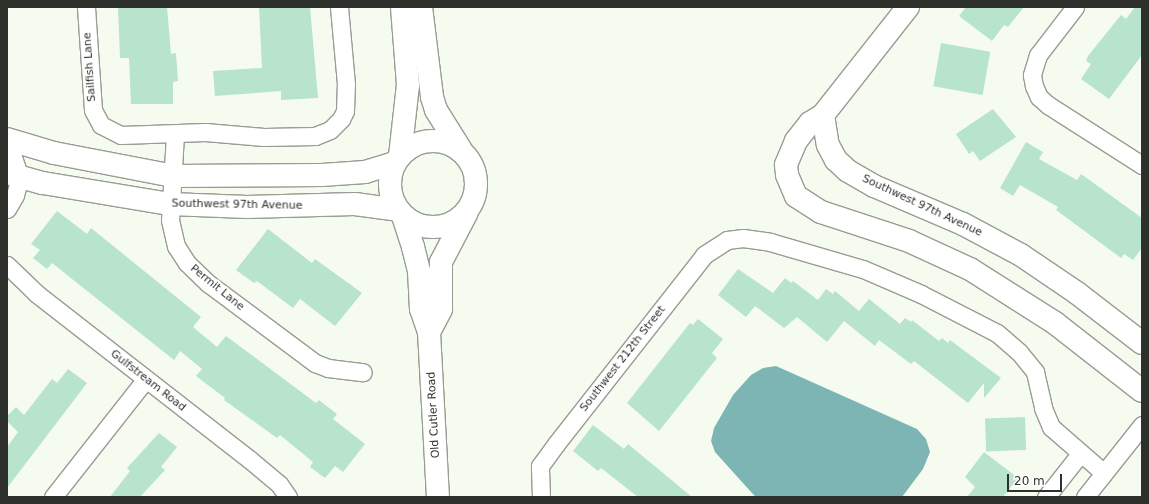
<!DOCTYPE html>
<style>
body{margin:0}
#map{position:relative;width:1149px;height:504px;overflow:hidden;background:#f6fbf0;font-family:"DejaVu Sans",sans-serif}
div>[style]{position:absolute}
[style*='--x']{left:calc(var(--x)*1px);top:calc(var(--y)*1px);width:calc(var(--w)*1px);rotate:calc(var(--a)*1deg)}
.water>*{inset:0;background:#7db5b4}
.building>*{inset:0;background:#b7e4cb;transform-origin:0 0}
.roads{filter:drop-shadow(1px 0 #989d93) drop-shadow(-1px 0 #989d93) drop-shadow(0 1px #989d93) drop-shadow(0 -1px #989d93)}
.minor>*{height:17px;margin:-8.5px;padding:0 8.5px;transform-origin:8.5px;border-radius:8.5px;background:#fff}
.tertiary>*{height:22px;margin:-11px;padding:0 11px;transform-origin:11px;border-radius:11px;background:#fff}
.secondary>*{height:22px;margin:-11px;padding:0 11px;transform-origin:11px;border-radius:11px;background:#fff}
.secondary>.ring{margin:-11px;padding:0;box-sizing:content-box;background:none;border:22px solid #fff;border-radius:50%}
span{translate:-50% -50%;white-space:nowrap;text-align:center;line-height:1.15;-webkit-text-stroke:3.5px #fff;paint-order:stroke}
.street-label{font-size:11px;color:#2e302c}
.frame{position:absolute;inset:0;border:8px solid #2e302c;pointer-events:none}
.scale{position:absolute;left:1007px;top:474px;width:55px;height:18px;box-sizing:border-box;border:2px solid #2e302c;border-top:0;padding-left:5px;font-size:12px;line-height:14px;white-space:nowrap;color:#2e302c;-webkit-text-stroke:3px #fff;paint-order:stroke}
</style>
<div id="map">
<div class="water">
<div style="clip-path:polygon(776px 366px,917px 429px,926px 439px,930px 452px,923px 469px,902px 497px,756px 497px,751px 492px,715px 452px,711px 441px,714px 428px,733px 395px,751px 375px,763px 368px)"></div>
</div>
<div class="building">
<div style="clip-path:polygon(118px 7px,167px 7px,171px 54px,176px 53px,178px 81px,173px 82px,173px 104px,131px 104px,129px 58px,120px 58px)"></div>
<div style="clip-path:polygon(259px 7px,310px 7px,318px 98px,281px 100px,281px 91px,215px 96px,213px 71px,262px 68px)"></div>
<div style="clip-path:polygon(966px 7px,1024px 7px,1008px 27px,1004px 25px,992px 41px,959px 16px)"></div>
<div style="clip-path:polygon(1135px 7px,1142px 7px,1142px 55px,1109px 99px,1081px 79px,1091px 64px,1086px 61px,1088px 56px,1100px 41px,1121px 15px,1126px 19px)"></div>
<div style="left:941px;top:43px;width:50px;height:44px;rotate:10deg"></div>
<div style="clip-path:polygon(993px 109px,1016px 137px,980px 161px,973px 151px,969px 154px,956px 134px)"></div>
<div style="clip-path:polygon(1026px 142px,1043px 152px,1039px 159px,1077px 180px,1081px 174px,1142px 218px,1142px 248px,1133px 260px,1124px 254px,1121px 258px,1056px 210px,1058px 207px,1020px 185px,1013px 196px,1000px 188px)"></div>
<div style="clip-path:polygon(57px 211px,87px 234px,91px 228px,201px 317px,193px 327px,217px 347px,226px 336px,316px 403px,319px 400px,337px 414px,333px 419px,365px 444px,343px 472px,335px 466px,325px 478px,310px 467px,313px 462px,280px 435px,277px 438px,224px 400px,225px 398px,196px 376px,202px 369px,180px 351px,174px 360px,52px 263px,47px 269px,33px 258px,40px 250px,31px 244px)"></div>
<div style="clip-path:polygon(268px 229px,312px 263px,315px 259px,362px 293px,335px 326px,300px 299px,293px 308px,257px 281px,254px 283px,236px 270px)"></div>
<div style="clip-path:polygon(738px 269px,773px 293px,785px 278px,791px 283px,793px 281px,818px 300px,826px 289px,833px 294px,835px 291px,859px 311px,869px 299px,900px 324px,905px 318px,911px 322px,912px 320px,939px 341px,942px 338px,948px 343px,950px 340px,1001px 378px,984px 398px,984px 383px,968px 403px,914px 361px,911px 364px,879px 340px,875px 346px,844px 321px,827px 342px,797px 317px,784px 328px,755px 306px,746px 317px,718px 295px)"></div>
<div style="clip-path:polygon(698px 319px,723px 339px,712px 353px,717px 358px,659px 431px,627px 403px,690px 323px,693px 325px)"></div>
<div style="clip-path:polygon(68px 369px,87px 383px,7px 488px,7px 447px,18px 432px,7px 421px,7px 416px,16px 407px,24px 415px,52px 379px,57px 383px)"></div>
<div style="left:1025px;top:417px;width:33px;height:40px;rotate:88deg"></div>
<div style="clip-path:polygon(593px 425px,624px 449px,628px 444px,692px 497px,638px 497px,601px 468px,598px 471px,573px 451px)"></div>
<div style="clip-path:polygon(159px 433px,177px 447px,161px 467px,165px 470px,140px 497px,110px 497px,130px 471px,127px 468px)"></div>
<div style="clip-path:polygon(984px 452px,1018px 478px,1003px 497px,967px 497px,975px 487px,965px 477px)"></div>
</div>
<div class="roads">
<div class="minor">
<div style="--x:86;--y:7;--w:103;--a:86.1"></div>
<div style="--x:93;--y:110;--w:17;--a:62"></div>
<div style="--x:101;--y:125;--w:22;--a:27"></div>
<div style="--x:121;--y:135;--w:84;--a:-2"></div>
<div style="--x:205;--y:132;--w:59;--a:4.8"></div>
<div style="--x:264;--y:137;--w:51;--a:-1.1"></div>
<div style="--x:315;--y:136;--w:16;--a:-22"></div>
<div style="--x:330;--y:130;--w:16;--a:-45"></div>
<div style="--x:341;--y:119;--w:9;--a:-63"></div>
<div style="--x:345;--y:111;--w:27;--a:-88"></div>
<div style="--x:346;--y:84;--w:77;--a:-95.2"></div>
<div style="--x:1075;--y:7;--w:61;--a:127.6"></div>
<div style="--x:1038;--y:55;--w:21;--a:107"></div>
<div style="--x:1032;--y:75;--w:11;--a:80"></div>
<div style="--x:1034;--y:86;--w:12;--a:66"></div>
<div style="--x:1039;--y:97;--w:12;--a:42"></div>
<div style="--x:1048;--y:105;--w:112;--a:32.6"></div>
<div style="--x:175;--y:134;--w:86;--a:93.3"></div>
<div style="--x:170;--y:220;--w:27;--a:77"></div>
<div style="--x:176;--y:246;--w:20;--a:57"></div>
<div style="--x:187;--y:263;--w:30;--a:44"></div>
<div style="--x:209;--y:284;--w:132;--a:36.7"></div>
<div style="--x:315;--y:363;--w:14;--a:21"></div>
<div style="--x:328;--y:368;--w:35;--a:7"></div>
<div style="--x:7;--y:209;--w:16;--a:-60"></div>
<div style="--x:15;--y:195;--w:18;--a:-74"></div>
<div style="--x:20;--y:178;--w:41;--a:-108.4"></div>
<div style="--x:7;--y:265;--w:42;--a:44"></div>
<div style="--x:37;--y:294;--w:269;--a:37.9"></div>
<div style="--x:249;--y:459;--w:39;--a:40"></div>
<div style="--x:279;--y:484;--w:16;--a:55"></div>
<div style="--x:53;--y:497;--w:150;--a:-51.8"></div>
<div style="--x:541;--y:497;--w:31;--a:-92"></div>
<div style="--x:540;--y:466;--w:27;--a:-54"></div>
<div style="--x:556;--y:444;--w:240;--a:-51.9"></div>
<div style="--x:704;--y:255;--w:27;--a:-33"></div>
<div style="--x:727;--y:240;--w:16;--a:-7"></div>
<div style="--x:743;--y:238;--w:27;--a:8"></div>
<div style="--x:770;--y:242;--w:97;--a:16.2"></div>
<div style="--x:863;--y:269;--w:63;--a:23.3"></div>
<div style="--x:921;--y:294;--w:85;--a:27.2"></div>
<div style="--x:997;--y:333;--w:29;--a:41"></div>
<div style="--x:1019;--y:352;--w:26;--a:51"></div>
<div style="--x:1035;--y:372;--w:37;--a:77"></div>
<div style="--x:1043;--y:408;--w:21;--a:67"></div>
<div style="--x:1051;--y:427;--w:70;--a:41"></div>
<div style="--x:1046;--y:497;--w:55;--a:-51.7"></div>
<div style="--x:1085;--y:497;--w:92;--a:-51.6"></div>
</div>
<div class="tertiary">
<div style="--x:908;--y:7;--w:137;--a:128.2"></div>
<div style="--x:823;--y:115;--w:15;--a:148"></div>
<div style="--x:810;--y:123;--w:23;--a:128"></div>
<div style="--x:796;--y:141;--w:26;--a:113"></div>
<div style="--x:786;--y:165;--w:10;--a:84"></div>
<div style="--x:787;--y:175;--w:23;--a:67"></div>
<div style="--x:796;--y:196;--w:30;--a:33"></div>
<div style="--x:821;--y:212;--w:93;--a:18.2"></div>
<div style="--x:909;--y:241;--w:67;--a:24.7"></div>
<div style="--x:970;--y:269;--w:101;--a:32.4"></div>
<div style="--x:1055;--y:323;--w:110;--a:38"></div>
<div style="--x:823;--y:115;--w:30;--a:81"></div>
<div style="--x:828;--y:145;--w:17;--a:62"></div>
<div style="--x:836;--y:160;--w:16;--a:43"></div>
<div style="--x:848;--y:171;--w:30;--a:30"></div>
<div style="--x:874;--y:186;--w:97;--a:23.1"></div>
<div style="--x:963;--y:224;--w:66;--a:28.1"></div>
<div style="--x:1021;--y:255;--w:68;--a:34.2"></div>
<div style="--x:1077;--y:293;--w:82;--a:37.6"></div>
<div style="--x:7;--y:139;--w:49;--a:16.6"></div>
<div style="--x:54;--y:153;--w:121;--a:10.9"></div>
<div style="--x:173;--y:176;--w:149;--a:-0.4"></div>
<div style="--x:322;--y:175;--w:43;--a:-4"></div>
<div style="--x:365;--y:172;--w:31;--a:-17"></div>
<div style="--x:7;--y:173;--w:37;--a:16"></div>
<div style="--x:43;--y:183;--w:129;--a:9.4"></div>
<div style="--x:170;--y:204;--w:77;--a:2.2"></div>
<div style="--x:247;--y:207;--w:108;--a:-1.6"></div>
<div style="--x:355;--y:204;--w:43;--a:7.9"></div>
</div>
<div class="secondary">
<div style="--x:421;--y:7;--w:91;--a:83"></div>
<div style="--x:432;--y:97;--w:14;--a:73"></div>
<div style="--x:436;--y:110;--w:47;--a:58"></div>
<div class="ring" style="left:390px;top:141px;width:64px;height:64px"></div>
<div style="--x:400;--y:156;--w:71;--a:-83.6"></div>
<div style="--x:408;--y:85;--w:78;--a:-94.4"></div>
<div style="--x:403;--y:216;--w:33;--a:72"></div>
<div style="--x:413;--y:247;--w:25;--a:76"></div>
<div style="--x:419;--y:271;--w:38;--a:87"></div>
<div style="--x:421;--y:309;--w:24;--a:71"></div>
<div style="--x:429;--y:332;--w:165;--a:86.9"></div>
<div style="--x:429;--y:332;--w:26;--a:-62"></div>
<div style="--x:441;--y:309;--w:47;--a:-90"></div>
<div style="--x:441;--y:262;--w:56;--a:-62.5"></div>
</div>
</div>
<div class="street-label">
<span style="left:90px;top:67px;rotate:-94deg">Sailfish Lane</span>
<span style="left:237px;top:205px;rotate:1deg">Southwest 97th Avenue</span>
<span style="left:922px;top:206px;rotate:25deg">Southwest 97th Avenue</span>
<span style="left:217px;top:288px;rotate:39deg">Permit Lane</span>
<span style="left:623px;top:359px;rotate:-52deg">Southwest 212th Street</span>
<span style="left:148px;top:381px;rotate:38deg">Gulfstream Road</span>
<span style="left:434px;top:415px;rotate:-93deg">Old Cutler Road</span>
</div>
<div class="frame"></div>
<div class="scale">20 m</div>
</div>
